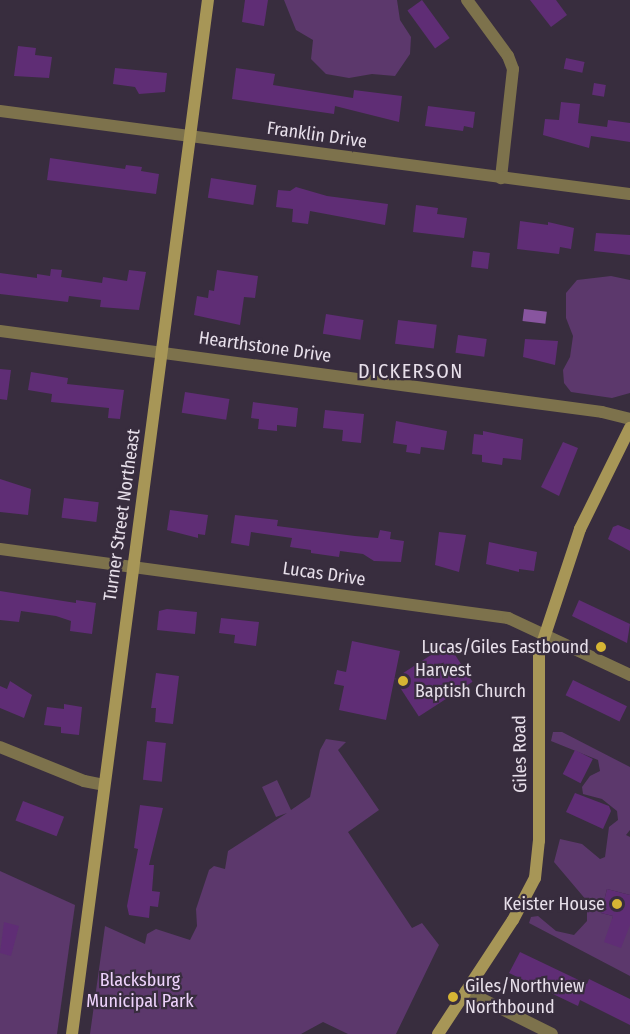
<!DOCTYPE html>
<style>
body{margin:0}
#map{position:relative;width:630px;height:1034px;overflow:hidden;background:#382d3e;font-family:"Fira Sans Condensed",sans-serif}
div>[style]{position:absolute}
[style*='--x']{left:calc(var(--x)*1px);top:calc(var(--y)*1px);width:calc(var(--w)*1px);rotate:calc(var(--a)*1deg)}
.green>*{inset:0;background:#5c386c}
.water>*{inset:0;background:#88559f;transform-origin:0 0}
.building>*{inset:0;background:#5f2d75;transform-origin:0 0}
.street>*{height:12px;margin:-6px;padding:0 6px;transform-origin:6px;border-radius:6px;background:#7d724c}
.secondary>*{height:12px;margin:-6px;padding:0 6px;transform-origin:6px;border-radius:6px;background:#a79657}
.dots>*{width:16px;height:16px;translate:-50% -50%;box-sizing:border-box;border:3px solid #382d3e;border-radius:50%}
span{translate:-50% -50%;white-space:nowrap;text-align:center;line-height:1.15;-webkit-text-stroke:4.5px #382d3e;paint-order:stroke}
.street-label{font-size:18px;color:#e7dfea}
.poi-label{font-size:18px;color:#e7dfea}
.right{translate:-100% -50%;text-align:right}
.left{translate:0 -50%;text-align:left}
.park-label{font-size:18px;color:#eed3fc}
.neighbourhood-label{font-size:20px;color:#e7dfea;letter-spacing:1.5px}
</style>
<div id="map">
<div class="green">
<div style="clip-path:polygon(284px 0,397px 0,400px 20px,411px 37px,410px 54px,395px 76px,372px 74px,349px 78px,326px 74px,311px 59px,313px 40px,296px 30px)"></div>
<div style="clip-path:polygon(611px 276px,630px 280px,630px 393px,612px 398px,571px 392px,564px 383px,563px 370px,570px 357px,573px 336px,566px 318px,566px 293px,577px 280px)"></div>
<div style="clip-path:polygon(553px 732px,562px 732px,630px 767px,630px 830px,626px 835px,630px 837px,630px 895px,607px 889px,601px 913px,613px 916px,612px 921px,630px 925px,630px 976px,529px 923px,531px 917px,538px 916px,556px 931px,574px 935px,587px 921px,587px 901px,554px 862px,560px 839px,582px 844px,600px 859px,605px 857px,609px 827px,618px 820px,617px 811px,602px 799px,583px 794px,582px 787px,590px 776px,600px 771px,598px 760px,551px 741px)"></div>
<div style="clip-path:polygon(326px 739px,346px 742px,338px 750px,379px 810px,348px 832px,412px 928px,422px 923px,439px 945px,396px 1034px,348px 1034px,323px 1022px,301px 1034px,90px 1034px,105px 926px,145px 944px,147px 934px,156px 929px,190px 940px,197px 926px,196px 909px,209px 870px,214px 866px,225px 869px,228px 851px,287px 813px,276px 817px,262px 787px,277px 780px,291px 810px,310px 797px,320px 750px)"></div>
<div style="clip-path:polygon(0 871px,75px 905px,57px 1034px,0 1034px)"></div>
</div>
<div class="water">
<div style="left:524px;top:309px;width:23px;height:12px;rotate:7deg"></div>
</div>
<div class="building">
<div style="clip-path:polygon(245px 0,268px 0,264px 26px,242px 22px)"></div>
<div style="left:422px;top:0;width:47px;height:18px;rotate:54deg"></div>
<div style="clip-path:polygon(530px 0,556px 0,567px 15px,551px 27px)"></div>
<div style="clip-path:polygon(18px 46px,36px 48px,35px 55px,52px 57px,49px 78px,14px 76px)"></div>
<div style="left:566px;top:58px;width:19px;height:11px;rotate:12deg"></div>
<div style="clip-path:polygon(115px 68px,167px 73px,165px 92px,139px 94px,135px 87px,113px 84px)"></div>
<div style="clip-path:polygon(236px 68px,275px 74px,273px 85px,322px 93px,353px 98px,354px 90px,402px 96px,399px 122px,335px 106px,334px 114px,232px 99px)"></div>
<div style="left:594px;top:83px;width:12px;height:12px;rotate:9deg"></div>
<div style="clip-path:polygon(561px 102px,580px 104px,578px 123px,607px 127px,608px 120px,630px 123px,630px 142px,591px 136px,589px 148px,543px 135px,545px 119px,559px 120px)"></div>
<div style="clip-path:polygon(428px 106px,475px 112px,473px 128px,464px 126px,463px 131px,425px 126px)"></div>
<div style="clip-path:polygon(50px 158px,125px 169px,126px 165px,142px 167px,141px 171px,159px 174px,156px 194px,47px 180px)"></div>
<div style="left:211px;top:178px;width:46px;height:20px;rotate:9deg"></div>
<div style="clip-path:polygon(296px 187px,327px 196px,388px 204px,385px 225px,310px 211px,308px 224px,292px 222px,293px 209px,276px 207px,278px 190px,290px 191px)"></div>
<div style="clip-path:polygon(416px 205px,438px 208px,437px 214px,467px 218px,464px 238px,413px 232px)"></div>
<div style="clip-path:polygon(520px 221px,548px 225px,548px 222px,574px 228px,571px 249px,560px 247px,559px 254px,517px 249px)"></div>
<div style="clip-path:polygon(596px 233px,630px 235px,630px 255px,594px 251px)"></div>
<div style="left:473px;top:251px;width:17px;height:16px;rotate:7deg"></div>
<div style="clip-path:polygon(51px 269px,62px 270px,61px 277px,102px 283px,103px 277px,127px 281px,129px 270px,146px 272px,139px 310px,100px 307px,101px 300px,69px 296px,68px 302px,0 294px,0 273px,37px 278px,37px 274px,50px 276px)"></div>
<div style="clip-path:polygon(217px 270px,258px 276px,255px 298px,244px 297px,240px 325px,194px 315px,197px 296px,208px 298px,209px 290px,214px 291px)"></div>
<div style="left:326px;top:314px;width:38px;height:20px;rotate:9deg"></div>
<div style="left:398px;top:320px;width:39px;height:24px;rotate:7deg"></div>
<div style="left:458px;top:335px;width:29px;height:18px;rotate:8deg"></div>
<div style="clip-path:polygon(525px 339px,558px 341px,555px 365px,523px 357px)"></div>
<div style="clip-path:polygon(0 369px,11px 370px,7px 400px,0 399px)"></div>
<div style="clip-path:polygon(31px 372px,68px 378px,67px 384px,124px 390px,120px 419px,108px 418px,109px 408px,51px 402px,52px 394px,28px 390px)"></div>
<div style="left:185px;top:392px;width:45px;height:21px;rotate:9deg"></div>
<div style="clip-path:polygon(253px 402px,298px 408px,296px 427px,277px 425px,277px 431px,258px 429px,259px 419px,251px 418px)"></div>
<div style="clip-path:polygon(325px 410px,364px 414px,361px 443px,342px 441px,343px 430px,323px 428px)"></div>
<div style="clip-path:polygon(396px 421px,447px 431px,444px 450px,421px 447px,420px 454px,406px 452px,407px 445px,393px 443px)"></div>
<div style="clip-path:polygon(483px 431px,523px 439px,521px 460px,503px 458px,502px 465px,482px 462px,482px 455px,472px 454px,474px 434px,483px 435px)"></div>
<div style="clip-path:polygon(563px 442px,578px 448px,559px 496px,541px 487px)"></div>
<div style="clip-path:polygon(0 479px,31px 489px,28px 515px,0 512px)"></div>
<div style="left:64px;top:498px;width:35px;height:20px;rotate:7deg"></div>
<div style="clip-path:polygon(170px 510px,208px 515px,205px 535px,198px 534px,198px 538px,167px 530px)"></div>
<div style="clip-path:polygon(235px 515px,278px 520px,277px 526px,355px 536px,378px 538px,380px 530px,391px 532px,390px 539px,404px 541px,401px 562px,374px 561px,363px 554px,340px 551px,339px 557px,311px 553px,311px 550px,290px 547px,292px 538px,251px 532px,249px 546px,231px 543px)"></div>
<div style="clip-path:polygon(618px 525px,630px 530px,630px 551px,608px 539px,613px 527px)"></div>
<div style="clip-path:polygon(439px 532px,466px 535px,459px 572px,435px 565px)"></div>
<div style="clip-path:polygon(489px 542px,537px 552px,534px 571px,519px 569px,519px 572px,486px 564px)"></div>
<div style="clip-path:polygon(0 591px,76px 603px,76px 600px,96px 603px,92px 634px,70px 631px,71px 621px,56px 616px,21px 611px,19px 622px,0 620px)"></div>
<div style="clip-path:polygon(579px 600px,630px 624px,627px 643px,572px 616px)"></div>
<div style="clip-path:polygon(167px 609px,197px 612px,195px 634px,157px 630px,159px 611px)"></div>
<div style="clip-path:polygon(221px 618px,259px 622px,256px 646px,234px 643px,235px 635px,219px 633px)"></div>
<div style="clip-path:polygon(352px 641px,400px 651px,386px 720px,339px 710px,344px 686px,334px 684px,337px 670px,346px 672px)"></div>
<div style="left:448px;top:644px;width:45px;height:64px;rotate:57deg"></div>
<div style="clip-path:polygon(156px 673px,179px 676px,173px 724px,155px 722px,156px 708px,151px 708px)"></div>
<div style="left:573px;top:680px;width:60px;height:17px;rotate:26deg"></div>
<div style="clip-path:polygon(10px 681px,32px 695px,24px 718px,0 708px,0 686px,7px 689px)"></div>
<div style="clip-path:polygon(64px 704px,82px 707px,79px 735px,61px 733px,61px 727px,44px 725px,47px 707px,64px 709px)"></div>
<div style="left:147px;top:741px;width:19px;height:39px;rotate:6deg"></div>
<div style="left:575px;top:750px;width:20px;height:27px;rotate:27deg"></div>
<div style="clip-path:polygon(575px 793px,609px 806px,611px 811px,603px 829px,566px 812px)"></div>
<div style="left:23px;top:801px;width:44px;height:21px;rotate:21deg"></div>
<div style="clip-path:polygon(140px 805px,163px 808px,149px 865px,154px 865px,152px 891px,160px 892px,158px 907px,150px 906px,149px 918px,129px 915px,127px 906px,138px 849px,134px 848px)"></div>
<div style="clip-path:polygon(607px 889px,630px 895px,630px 925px,621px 948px,604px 942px,613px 916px,601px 913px)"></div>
<div style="clip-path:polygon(4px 922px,19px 926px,11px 956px,0 953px)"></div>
<div style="clip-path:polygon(520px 952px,587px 984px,589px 979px,630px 999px,630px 1025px,580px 1000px,578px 1006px,509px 973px)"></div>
</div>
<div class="street">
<div style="--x:467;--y:0;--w:69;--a:53.8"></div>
<div style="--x:508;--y:56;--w:14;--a:69"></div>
<div style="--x:513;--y:69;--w:110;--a:96.3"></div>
<div style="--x:0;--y:111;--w:635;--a:7.51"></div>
<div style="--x:0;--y:331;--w:607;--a:7.66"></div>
<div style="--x:602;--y:412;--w:29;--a:14"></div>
<div style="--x:0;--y:549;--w:513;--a:7.73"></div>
<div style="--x:508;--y:618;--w:135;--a:25"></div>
<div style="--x:0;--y:747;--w:91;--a:22"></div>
<div style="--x:84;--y:781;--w:20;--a:11"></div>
<div style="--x:466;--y:991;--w:96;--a:26.6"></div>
</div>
<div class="secondary">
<div style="--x:72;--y:1034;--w:1043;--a:-82.51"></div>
<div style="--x:438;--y:1034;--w:136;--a:-56.7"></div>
<div style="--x:513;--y:920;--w:47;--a:-62.4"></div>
<div style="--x:535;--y:878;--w:37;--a:-84"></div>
<div style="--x:539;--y:841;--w:188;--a:-90"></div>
<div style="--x:539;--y:653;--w:131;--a:-71.7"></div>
<div style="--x:580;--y:529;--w:113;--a:-63.7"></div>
</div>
<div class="dots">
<div style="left:601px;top:647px;background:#d6b534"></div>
<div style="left:403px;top:681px;background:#d6b534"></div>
<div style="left:617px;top:904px;background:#d6b534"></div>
<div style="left:453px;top:997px;background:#d6b534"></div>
</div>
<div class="street-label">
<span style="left:317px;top:135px;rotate:8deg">Franklin Drive</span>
<span style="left:265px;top:347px;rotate:8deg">Hearthstone Drive</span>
<span style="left:122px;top:515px;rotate:-82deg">Turner Street Northeast</span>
<span style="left:324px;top:574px;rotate:8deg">Lucas Drive</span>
<span style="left:520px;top:754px;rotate:-91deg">Giles Road</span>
</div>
<div class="poi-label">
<span class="right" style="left:589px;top:647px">Lucas/Giles Eastbound</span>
<span class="left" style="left:415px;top:681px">Harvest<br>Baptish Church</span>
<span class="right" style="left:605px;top:904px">Keister House</span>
<span class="left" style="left:465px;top:997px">Giles/Northview<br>Northbound</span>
</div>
<div class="park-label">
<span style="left:140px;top:991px">Blacksburg<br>Municipal Park</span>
</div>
<div class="neighbourhood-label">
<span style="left:411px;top:371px">DICKERSON</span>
</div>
</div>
